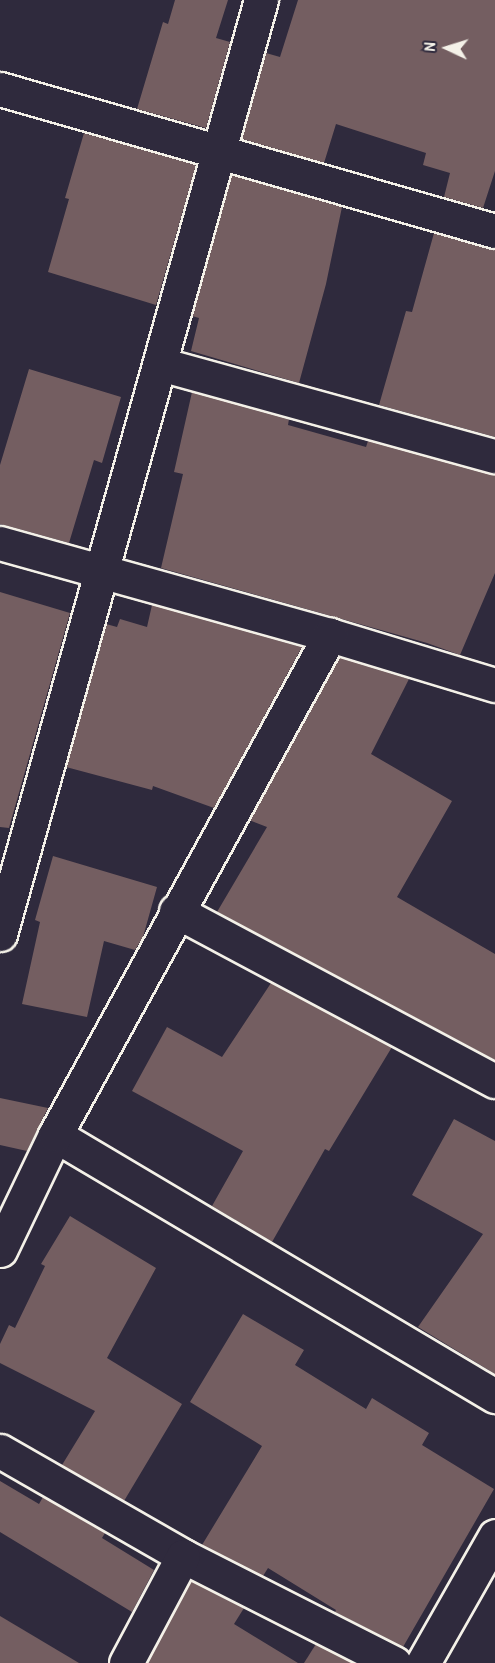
<!DOCTYPE html>
<style>
body{margin:0}
#map{position:relative;width:495px;height:1663px;overflow:hidden;background:#2f2a3d;font-family:"Patrick Hand",sans-serif}
div>[style]{position:absolute}
[style*='--x']{left:calc(var(--x)*1px);top:calc(var(--y)*1px);width:calc(var(--w)*1px);rotate:calc(var(--a)*1deg)}
.building>*{inset:0;background:#745e61}
.roads{filter:drop-shadow(2px 0 #f4f1e8) drop-shadow(-2px 0 #f4f1e8) drop-shadow(0 2px #f4f1e8) drop-shadow(0 -2px #f4f1e8)}
.minor>*{height:33px;margin:-16.5px;padding:0 16.5px;transform-origin:16.5px;border-radius:16.5px;background:#2f2a3d}
span{translate:-50% -50%;white-space:nowrap;text-align:center;line-height:1.15;-webkit-text-stroke:4.5px #2f2a3d;paint-order:stroke}
.north{position:absolute;left:417px;top:18px;width:60px;height:60px;-webkit-text-stroke:4px #2f2a3d;paint-order:stroke;rotate:274deg;font-size:16px;font-weight:700;line-height:24px;text-align:center;color:#f4f1e8}
.north::after{content:'';display:block;margin:auto;width:21px;height:27px;background:#f4f1e8;clip-path:polygon(50% 0,100% 100%,50% 72%,0 100%)}
</style>
<div id="map">
<div class="building">
<div style="clip-path:polygon(175px 0,228px 0,216px 38px,230px 42px,206px 128px,137px 109px,163px 22px,168px 24px)"></div>
<div style="clip-path:polygon(298px 0,495px 0,495px 171px,483px 208px,444px 197px,450px 173px,423px 165px,426px 153px,336px 124px,324px 163px,242px 139px,266px 53px,280px 57px)"></div>
<div style="clip-path:polygon(84px 133px,196px 165px,156px 305px,48px 272px,69px 199px,65px 198px)"></div>
<div style="clip-path:polygon(232px 175px,342px 207px,326px 284px,299px 383px,191px 351px,199px 318px,192px 316px)"></div>
<div style="clip-path:polygon(434px 233px,495px 249px,495px 437px,379px 405px,406px 311px,412px 312px)"></div>
<div style="clip-path:polygon(29px 369px,121px 397px,102px 463px,94px 460px,69px 543px,0 524px,0 465px)"></div>
<div style="clip-path:polygon(192px 392px,289px 419px,288px 425px,366px 447px,368px 441px,495px 474px,495px 573px,460px 655px,427px 643px,161px 568px,183px 474px,174px 472px)"></div>
<div style="clip-path:polygon(0 592px,70px 613px,9px 828px,0 827px)"></div>
<div style="clip-path:polygon(152px 605px,302px 647px,214px 808px,153px 786px,152px 790px,66px 767px,106px 624px,117px 627px,120px 619px,147px 627px)"></div>
<div style="clip-path:polygon(339px 657px,409px 679px,371px 754px,452px 801px,397px 897px,495px 954px,495px 1060px,217px 912px,267px 827px,249px 820px)"></div>
<div style="clip-path:polygon(53px 856px,157px 887px,143px 937px,135px 950px,104px 941px,87px 1017px,22px 1004px,40px 922px,35px 920px)"></div>
<div style="clip-path:polygon(271px 983px,392px 1047px,329px 1151px,325px 1149px,272px 1242px,212px 1206px,243px 1151px,132px 1091px,167px 1027px,222px 1057px)"></div>
<div style="clip-path:polygon(0 1098px,48px 1108px,27px 1151px,0 1145px)"></div>
<div style="clip-path:polygon(454px 1119px,495px 1141px,495px 1374px,418px 1327px,483px 1234px,412px 1195px)"></div>
<div style="clip-path:polygon(70px 1216px,156px 1268px,107px 1358px,182px 1404px,124px 1501px,62px 1465px,95px 1411px,0 1363px,0 1344px,9px 1325px,15px 1328px,45px 1266px,41px 1264px)"></div>
<div style="clip-path:polygon(243px 1314px,304px 1350px,295px 1365px,366px 1409px,372px 1398px,429px 1433px,422px 1445px,494px 1489px,403px 1647px,335px 1612px,336px 1610px,268px 1568px,263px 1576px,202px 1545px,262px 1446px,190px 1402px)"></div>
<div style="clip-path:polygon(0 1481px,39px 1504px,43px 1497px,105px 1533px,102px 1538px,154px 1570px,132px 1612px,0 1532px)"></div>
<div style="clip-path:polygon(191px 1581px,244px 1608px,234px 1624px,298px 1663px,147px 1663px)"></div>
<div style="clip-path:polygon(0 1616px,79px 1663px,0 1663px)"></div>
<div style="clip-path:polygon(316px 1644px,353px 1663px,304px 1663px)"></div>
</div>
<div class="roads">
<div class="minor">
<div style="--x:0;--y:89;--w:515;--a:16.01"></div>
<div style="--x:160;--y:364;--w:347;--a:15.4"></div>
<div style="--x:0;--y:543;--w:343;--a:15.6"></div>
<div style="--x:330;--y:635;--w:172;--a:16.9"></div>
<div style="--x:176;--y:911;--w:361;--a:28.1"></div>
<div style="--x:0;--y:934;--w:970;--a:-74.39"></div>
<div style="--x:55;--y:1135;--w:512;--a:30.68"></div>
<div style="--x:0;--y:1250;--w:127;--a:-64.4"></div>
<div style="--x:55;--y:1135;--w:571;--a:-61.19"></div>
<div style="--x:0;--y:1451;--w:211;--a:29.8"></div>
<div style="--x:183;--y:1556;--w:237;--a:26.9"></div>
<div style="--x:126;--y:1663;--w:121;--a:-62"></div>
<div style="--x:423;--y:1663;--w:146;--a:-60.4"></div>
</div>
</div>
<div class="north">N</div>
</div>
